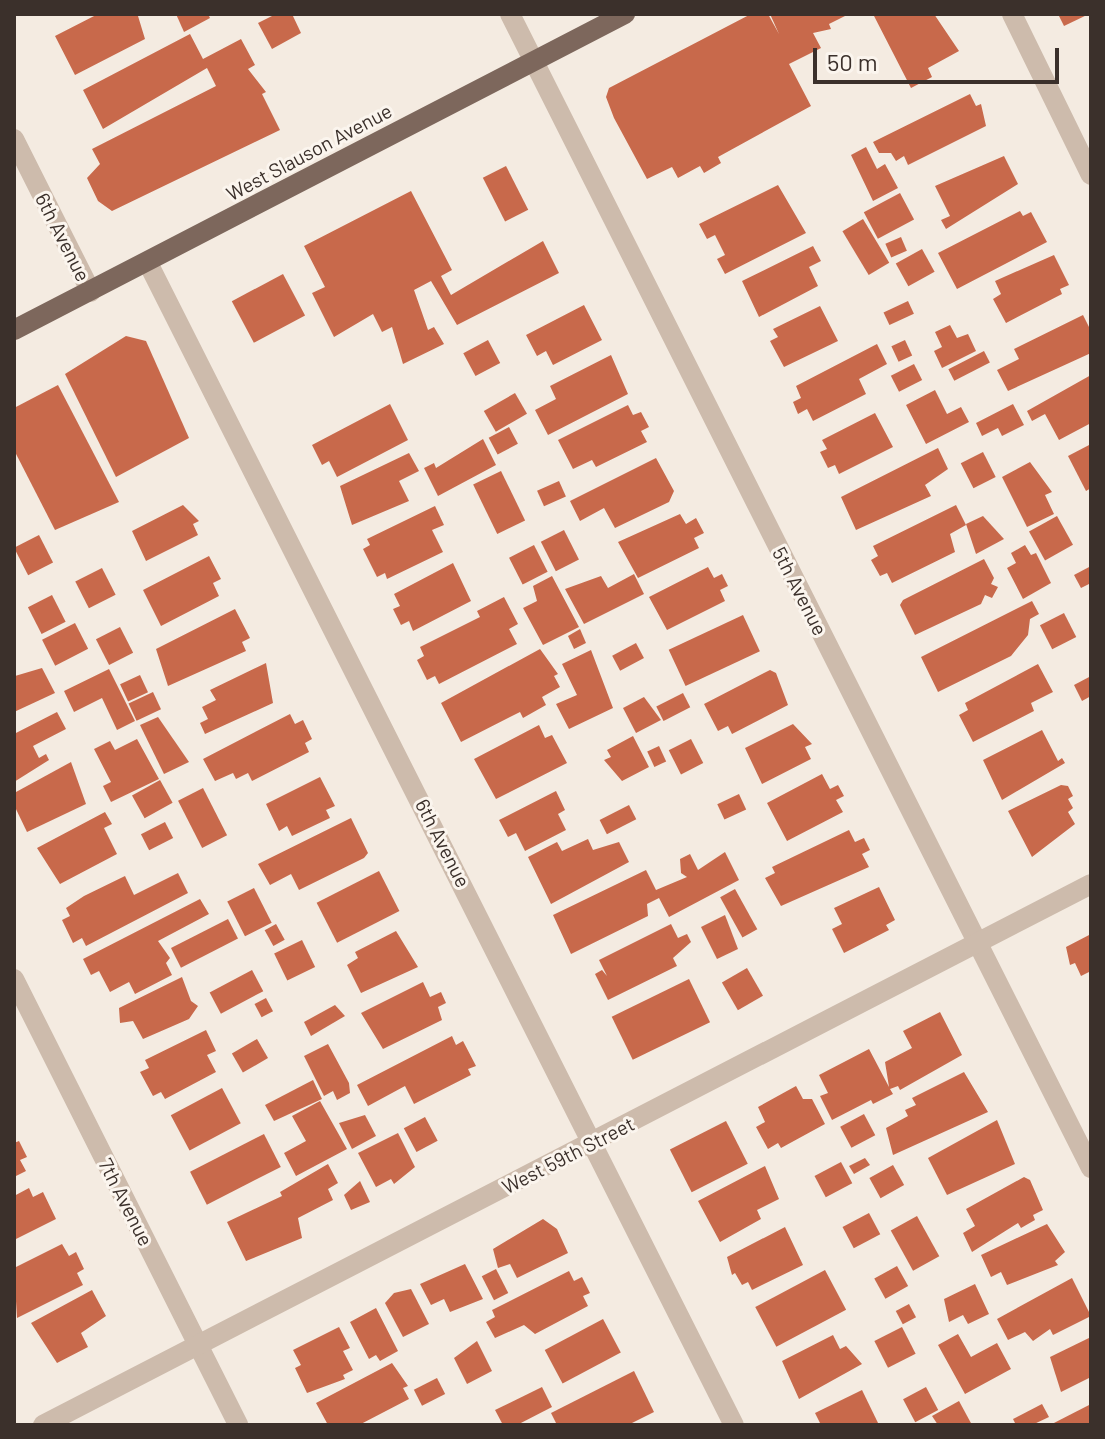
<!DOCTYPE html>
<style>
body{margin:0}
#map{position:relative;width:1105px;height:1439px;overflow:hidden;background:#f4ebe1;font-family:Barlow,sans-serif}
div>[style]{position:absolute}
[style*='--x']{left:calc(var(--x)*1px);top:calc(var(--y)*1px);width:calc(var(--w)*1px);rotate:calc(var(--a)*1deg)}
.building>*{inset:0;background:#c8694b;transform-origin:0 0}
.minor>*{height:20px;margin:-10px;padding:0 10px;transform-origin:10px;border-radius:10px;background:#cdbbac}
.major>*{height:20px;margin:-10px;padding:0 10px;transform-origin:10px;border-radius:10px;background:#7d675c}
span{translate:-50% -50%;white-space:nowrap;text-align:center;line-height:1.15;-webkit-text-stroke:6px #fbf5ee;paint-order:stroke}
.street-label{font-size:20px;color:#3b302b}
.frame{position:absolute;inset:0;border:16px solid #3b302b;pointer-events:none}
.scale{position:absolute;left:813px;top:48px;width:246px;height:36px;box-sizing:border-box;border:4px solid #3b302b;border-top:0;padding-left:10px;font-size:24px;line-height:28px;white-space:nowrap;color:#3b302b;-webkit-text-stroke:6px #fbf5ee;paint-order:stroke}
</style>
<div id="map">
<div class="building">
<div style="clip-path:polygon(98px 14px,142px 14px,138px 16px,145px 39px,75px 75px,55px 36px)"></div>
<div style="clip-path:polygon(176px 14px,208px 14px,210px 18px,184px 32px)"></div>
<div style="clip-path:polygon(276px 14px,292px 14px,301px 33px,272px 49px,258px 23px)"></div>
<div style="clip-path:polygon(751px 14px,768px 14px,779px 34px,770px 14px,849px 14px,829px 24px,831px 29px,813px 33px,821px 48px,789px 64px,811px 106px,718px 157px,721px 163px,704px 173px,700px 166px,678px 178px,672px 167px,647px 179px,614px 118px,606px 97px,609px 88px)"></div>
<div style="clip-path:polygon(873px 14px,934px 14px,959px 51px,928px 68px,932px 77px,911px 88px)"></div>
<div style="clip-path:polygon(1058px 14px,1089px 14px,1064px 26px)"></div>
<div style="clip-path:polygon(190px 34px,203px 59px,241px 39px,255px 65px,248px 69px,266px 92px,262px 94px,280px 130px,112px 211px,98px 201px,87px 178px,100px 164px,92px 149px,216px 86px,207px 68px,103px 129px,83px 90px)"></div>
<div style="clip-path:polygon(970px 94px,976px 106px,981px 104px,986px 126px,908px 165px,904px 156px,896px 161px,891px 153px,879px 153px,873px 142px)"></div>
<div style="clip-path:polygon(866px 147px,877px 169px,885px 164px,898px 188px,873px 201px,851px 155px)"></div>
<div style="clip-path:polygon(1004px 156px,1018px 184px,946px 229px,941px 220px,950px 216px,935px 186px)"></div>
<div style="left:506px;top:166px;width:49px;height:26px;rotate:63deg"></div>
<div style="clip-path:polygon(778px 185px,806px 233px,725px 274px,717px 259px,725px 255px,715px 235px,707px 239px,699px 224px)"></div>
<div style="clip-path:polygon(411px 191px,452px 270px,441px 276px,451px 295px,543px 241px,559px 273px,457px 325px,431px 281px,414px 290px,428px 330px,434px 327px,444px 344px,403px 364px,392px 327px,382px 332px,373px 314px,334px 337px,312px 293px,325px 287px,304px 246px)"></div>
<div style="left:900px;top:193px;width:30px;height:41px;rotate:62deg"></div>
<div style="clip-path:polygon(1020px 211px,1023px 216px,1031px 212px,1047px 242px,957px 289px,938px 253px)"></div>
<div style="left:863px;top:219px;width:51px;height:24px;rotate:59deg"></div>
<div style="left:901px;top:237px;width:15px;height:17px;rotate:67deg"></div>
<div style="clip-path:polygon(813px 246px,821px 261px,809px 267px,818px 286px,759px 317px,742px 281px)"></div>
<div style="left:922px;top:249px;width:26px;height:30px;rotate:61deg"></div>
<div style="clip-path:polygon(1054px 255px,1069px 285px,1060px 289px,1062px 294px,1006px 323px,993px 299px,1001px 294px,995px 281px)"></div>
<div style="left:283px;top:274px;width:47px;height:58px;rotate:62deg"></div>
<div style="left:908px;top:301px;width:14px;height:27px;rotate:65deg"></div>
<div style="clip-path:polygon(584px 305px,602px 340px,553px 365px,546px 351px,537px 356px,526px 335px)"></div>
<div style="clip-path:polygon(820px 306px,838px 341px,784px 367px,770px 341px,778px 337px,773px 329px)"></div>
<div style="clip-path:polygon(1083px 315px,1091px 331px,1091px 353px,1008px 391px,997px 370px,1019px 359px,1014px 349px)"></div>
<div style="clip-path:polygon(950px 325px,957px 338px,968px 334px,976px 351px,942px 368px,934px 351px,942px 347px,935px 332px)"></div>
<div style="clip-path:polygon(126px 336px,146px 341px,189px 438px,116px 477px,65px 374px)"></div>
<div style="left:488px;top:340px;width:26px;height:28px;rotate:62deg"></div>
<div style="left:905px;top:340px;width:17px;height:15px;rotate:65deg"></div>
<div style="clip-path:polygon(877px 344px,887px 364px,859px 379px,866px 394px,813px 421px,807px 409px,798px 414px,793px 402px,801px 398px,796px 386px)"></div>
<div style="left:984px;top:351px;width:13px;height:40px;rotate:63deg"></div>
<div style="clip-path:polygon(611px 355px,628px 394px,548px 435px,535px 410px,556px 399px,550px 386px)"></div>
<div style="left:914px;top:364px;width:18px;height:26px;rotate:63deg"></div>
<div style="clip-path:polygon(1091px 375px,1091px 423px,1059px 440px,1045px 414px,1032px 421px,1027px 411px)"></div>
<div style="clip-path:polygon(58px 385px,119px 502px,55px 530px,14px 450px,14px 408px)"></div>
<div style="clip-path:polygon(935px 390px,947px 414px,961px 407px,969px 422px,926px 444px,906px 405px)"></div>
<div style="left:515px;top:393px;width:24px;height:36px;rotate:60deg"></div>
<div style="clip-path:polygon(390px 404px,408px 440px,337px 477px,329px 461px,322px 465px,312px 445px)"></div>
<div style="clip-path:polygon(1013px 404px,1024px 425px,1002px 436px,998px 428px,982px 436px,976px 423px)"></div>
<div style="clip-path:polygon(628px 405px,633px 415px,641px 412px,649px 427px,641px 431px,647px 442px,596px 467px,592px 460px,573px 469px,558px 440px)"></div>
<div style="clip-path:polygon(875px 413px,893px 447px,839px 474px,835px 465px,828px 468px,820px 452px,827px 449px,822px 440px)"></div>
<div style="left:509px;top:427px;width:19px;height:23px;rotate:62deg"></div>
<div style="clip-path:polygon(483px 439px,496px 465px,438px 496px,424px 468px,434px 463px,436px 468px)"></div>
<div style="clip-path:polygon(1091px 444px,1091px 488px,1086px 491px,1068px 456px)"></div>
<div style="clip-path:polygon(938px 448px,948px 469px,925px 485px,931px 496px,856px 530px,841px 497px)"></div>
<div style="left:983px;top:452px;width:28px;height:25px;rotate:63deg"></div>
<div style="clip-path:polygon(409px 453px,419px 471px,399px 481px,409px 501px,352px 525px,340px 486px)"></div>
<div style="clip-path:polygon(656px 458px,674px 491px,669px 502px,615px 528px,604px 508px,580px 521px,570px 501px)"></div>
<div style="clip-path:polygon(1030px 462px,1052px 492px,1045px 495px,1054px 514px,1027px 527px,1002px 477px)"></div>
<div style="left:501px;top:471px;width:55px;height:31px;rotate:64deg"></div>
<div style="left:559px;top:481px;width:17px;height:24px;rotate:66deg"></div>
<div style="clip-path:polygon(183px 505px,199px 521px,193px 524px,198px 535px,146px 561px,132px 531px)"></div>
<div style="clip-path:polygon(956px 505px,966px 525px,950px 534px,955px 552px,892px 583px,887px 573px,880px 576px,871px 560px,878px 556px,873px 546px)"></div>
<div style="clip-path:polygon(435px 506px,444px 525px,432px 530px,443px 552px,387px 579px,385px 573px,377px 577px,363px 549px,370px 545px,367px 539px)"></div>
<div style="clip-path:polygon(680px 514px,686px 524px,696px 518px,704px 533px,694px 538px,699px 548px,638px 578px,618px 542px)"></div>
<div style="clip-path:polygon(983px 516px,1004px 539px,976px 554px,966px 524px)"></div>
<div style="left:1057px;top:516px;width:33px;height:32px;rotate:61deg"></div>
<div style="left:564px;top:530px;width:33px;height:26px;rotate:63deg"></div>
<div style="left:39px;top:535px;width:31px;height:28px;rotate:63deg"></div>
<div style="left:534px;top:545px;width:30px;height:28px;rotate:63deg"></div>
<div style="clip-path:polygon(1025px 545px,1031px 555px,1036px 553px,1051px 583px,1023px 599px,1007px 568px,1016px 563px,1011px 553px)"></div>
<div style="clip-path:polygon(209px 556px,221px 579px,213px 583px,219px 596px,161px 626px,143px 590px)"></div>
<div style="clip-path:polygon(984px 559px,994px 578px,991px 584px,998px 587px,992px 598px,985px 595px,981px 604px,915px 635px,900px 605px,903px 600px)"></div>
<div style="clip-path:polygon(453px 563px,471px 601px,413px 631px,409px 621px,401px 625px,393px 609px,400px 606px,394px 594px)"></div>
<div style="clip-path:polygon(1091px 566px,1091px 583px,1081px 588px,1074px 575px)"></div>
<div style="clip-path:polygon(708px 567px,714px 578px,722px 574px,728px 586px,720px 590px,725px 601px,667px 630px,649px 597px)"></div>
<div style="left:102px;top:568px;width:30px;height:30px;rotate:63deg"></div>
<div style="clip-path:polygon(634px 574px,644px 594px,584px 624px,565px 589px,601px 576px,608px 588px)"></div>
<div style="clip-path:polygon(552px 576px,579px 627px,543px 645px,523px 608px,537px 601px,533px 586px)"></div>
<div style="left:52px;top:595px;width:30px;height:27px;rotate:63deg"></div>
<div style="clip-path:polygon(504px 597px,518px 624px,509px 629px,517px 644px,439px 684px,435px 676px,427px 680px,417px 660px,424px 656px,420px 647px,480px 617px,477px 611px)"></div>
<div style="clip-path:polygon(1032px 601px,1039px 614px,1030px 619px,1028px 635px,1011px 656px,938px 692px,921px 657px)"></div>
<div style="clip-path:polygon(235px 609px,250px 638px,242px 642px,246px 651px,168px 686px,156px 649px)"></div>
<div style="left:1064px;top:613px;width:27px;height:27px;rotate:63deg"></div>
<div style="left:743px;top:615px;width:40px;height:82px;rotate:65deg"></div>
<div style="left:75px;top:623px;width:29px;height:37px;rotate:63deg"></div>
<div style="left:120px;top:627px;width:29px;height:27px;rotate:63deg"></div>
<div style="clip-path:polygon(580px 629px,586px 643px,574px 649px,568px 636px)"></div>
<div style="left:636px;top:643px;width:17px;height:27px;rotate:62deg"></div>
<div style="clip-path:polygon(540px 649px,558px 674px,554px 676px,560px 687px,542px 697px,546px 705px,523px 718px,520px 712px,461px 742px,441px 703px)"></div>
<div style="clip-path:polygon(591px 650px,613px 708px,569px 729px,556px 704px,577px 695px,562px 664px)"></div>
<div style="clip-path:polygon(266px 663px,273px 703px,205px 734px,200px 723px,208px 719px,202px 707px,216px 700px,210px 690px)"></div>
<div style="clip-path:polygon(1038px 664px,1053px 692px,1031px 703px,1034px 711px,973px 742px,959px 715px,968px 710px,965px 703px)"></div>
<div style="clip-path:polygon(42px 668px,55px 693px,14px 712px,15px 676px)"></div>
<div style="clip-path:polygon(109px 669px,135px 721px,117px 730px,102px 698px,74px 712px,64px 691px)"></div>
<div style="clip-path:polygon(770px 670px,776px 673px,788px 705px,732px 734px,728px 726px,718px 731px,704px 704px)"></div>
<div style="left:140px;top:675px;width:19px;height:22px;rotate:65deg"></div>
<div style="clip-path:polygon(1091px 676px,1091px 696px,1082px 701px,1074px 685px)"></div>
<div style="left:153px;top:692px;width:19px;height:27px;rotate:65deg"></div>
<div style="left:683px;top:693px;width:16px;height:30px;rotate:63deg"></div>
<div style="clip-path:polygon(644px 697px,661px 720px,636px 733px,623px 708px)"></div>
<div style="clip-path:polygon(57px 712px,66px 729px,33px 746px,39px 758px,46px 754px,49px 760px,14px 782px,14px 734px)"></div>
<div style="clip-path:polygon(290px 714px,295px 724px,303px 720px,312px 739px,305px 743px,309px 752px,252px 781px,248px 773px,236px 779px,233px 773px,215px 781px,203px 759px)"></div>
<div style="clip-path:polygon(158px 717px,189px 762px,164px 774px,140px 725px)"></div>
<div style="clip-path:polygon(793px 724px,812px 744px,805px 747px,811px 759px,762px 784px,745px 748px)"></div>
<div style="clip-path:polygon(539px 725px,545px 738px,552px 735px,567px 763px,496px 799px,474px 759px)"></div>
<div style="clip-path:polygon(1042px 730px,1058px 761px,1062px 758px,1065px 763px,1002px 800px,983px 760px)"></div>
<div style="clip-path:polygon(633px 736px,649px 767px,622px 781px,604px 760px,611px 757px,607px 750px)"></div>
<div style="clip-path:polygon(137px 739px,159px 779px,111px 802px,103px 786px,111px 782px,94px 749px,110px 741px,115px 750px)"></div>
<div style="left:691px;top:739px;width:27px;height:25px;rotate:63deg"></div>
<div style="left:659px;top:746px;width:17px;height:13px;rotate:65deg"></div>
<div style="clip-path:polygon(71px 762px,86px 804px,27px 832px,14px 805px,16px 792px)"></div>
<div style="clip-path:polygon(822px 774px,830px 789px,838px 785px,844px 796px,836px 800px,843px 812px,787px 841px,767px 803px)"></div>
<div style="clip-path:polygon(320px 777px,335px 806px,326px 810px,330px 818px,292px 836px,287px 826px,279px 831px,266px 804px)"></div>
<div style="left:160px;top:780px;width:26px;height:32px;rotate:61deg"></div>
<div style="clip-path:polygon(1061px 785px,1068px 786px,1073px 796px,1068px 799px,1073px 808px,1068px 812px,1075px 824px,1032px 857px,1008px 811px)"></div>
<div style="left:203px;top:788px;width:53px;height:28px;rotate:63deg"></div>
<div style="clip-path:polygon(556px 791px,565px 810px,558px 814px,566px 830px,525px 851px,516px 833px,508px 837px,499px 820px)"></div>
<div style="left:739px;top:794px;width:17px;height:24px;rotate:65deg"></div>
<div style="left:629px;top:805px;width:16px;height:33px;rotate:63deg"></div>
<div style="clip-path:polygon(105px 812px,112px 824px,104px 828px,117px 854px,60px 884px,37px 848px)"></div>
<div style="clip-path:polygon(351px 818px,368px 853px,364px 858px,299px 890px,291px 874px,270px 885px,258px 864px)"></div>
<div style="left:165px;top:822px;width:18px;height:27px;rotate:63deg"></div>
<div style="clip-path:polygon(849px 830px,855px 842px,864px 838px,870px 850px,862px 854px,869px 867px,781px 906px,765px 878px,775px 873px,772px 867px)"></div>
<div style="clip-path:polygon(588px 839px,593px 850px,619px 842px,629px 862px,551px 904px,528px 857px,557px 842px,562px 851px)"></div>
<div style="clip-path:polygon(725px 852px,739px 880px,669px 917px,659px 898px,647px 904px,648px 916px,571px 954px,553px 915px,646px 870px,656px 890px,687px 877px,681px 873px,680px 859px,690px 854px,698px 870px)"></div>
<div style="left:379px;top:871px;width:45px;height:70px;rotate:63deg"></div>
<div style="clip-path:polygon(178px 873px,188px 893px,86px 946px,82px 938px,73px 943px,62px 920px,70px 916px,66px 908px,84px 896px,125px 876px,134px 895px)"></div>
<div style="clip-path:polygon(879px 887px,895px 920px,886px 925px,889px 930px,844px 953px,832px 929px,842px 924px,834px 908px)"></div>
<div style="left:254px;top:888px;width:39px;height:30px;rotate:63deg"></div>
<div style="left:735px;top:889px;width:46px;height:17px;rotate:61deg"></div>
<div style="clip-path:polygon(200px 899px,209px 914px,158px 941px,170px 958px,166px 963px,172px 975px,135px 994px,129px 982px,110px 992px,99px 971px,91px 975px,83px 959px)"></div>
<div style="clip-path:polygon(725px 915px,738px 949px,717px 959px,701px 927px)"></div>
<div style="left:228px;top:919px;width:22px;height:64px;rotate:63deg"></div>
<div style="left:276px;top:924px;width:18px;height:13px;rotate:61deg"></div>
<div style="clip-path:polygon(671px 924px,678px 938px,687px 934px,691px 942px,673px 958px,677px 966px,608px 1000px,595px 974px,602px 970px,607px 976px,599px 960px)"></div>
<div style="clip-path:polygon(396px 931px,418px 967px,361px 993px,347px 965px,358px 958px,355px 952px)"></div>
<div style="clip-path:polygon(1091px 934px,1091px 971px,1081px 976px,1075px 963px,1070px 965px,1066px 947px)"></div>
<div style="left:302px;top:940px;width:30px;height:31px;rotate:64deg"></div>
<div style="left:747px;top:968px;width:32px;height:29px;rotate:60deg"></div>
<div style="left:252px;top:970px;width:24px;height:48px;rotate:62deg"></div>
<div style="clip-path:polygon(182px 977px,191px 1001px,198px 1006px,189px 1019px,143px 1039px,133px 1021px,120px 1023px,119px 1008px)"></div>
<div style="left:689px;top:979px;width:48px;height:86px;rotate:64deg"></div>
<div style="clip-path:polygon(423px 982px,430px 997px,441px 992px,446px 1003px,438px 1007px,442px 1020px,383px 1049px,361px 1013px)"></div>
<div style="left:266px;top:998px;width:15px;height:13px;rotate:62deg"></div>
<div style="clip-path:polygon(335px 1005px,345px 1016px,311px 1036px,304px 1022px)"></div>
<div style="clip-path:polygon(940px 1012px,962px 1055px,900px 1090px,898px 1086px,890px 1089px,893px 1094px,873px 1104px,871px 1100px,832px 1120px,820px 1096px,828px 1093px,819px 1075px,869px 1049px,889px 1087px,885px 1062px,912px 1048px,903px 1031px)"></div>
<div style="clip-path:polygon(206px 1030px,216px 1051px,207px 1055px,216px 1072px,165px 1099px,161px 1092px,153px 1096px,140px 1072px,149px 1068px,145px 1060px)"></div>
<div style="clip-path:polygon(452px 1036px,456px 1045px,463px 1041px,476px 1066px,468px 1069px,471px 1075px,414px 1104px,405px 1086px,368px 1106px,357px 1085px)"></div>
<div style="left:257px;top:1039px;width:22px;height:29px;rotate:60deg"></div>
<div style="clip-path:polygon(328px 1044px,349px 1083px,350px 1093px,337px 1100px,333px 1091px,324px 1096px,304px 1056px)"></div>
<div style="clip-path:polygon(964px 1072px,988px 1112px,893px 1155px,886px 1128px,908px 1116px,905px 1110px,916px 1105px,912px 1098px)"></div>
<div style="clip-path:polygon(313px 1080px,322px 1099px,274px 1121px,265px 1105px)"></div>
<div style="clip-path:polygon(796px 1086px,803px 1099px,812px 1099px,825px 1124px,781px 1148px,778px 1143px,768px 1149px,756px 1127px,765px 1122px,758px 1107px)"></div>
<div style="left:222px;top:1088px;width:40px;height:58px;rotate:62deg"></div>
<div style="clip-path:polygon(320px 1101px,347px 1149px,296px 1176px,284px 1153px,306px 1141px,292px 1116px)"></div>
<div style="left:864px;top:1114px;width:24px;height:27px;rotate:62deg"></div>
<div style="clip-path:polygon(365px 1115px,376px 1136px,352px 1149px,339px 1123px)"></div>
<div style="left:425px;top:1117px;width:27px;height:24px;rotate:62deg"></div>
<div style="clip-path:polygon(997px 1120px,1015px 1164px,947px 1195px,928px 1158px)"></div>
<div style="left:726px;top:1121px;width:48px;height:63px;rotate:63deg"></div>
<div style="clip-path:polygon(398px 1133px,415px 1167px,394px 1184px,391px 1179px,376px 1187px,358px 1153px)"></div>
<div style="left:264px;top:1134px;width:37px;height:83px;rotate:63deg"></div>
<div style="clip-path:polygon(19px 1141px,27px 1157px,20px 1160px,26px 1171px,14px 1177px,14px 1143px)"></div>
<div style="clip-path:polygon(865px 1158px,870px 1165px,854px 1174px,849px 1166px)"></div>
<div style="left:841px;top:1162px;width:24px;height:30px;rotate:62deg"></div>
<div style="clip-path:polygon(328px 1164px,338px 1183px,328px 1189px,333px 1200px,298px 1218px,302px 1238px,246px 1261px,227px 1222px,282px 1196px,280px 1192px)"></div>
<div style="left:893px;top:1165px;width:23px;height:27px;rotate:61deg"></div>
<div style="clip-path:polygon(765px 1166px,779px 1199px,757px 1210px,761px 1219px,720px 1242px,698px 1201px)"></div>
<div style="clip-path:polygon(1024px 1177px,1030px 1180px,1043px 1210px,1033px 1215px,1035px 1220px,1021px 1228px,1018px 1223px,972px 1252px,963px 1233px,975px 1226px,966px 1209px)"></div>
<div style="clip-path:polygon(360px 1181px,370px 1202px,351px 1210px,344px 1195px)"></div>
<div style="clip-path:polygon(29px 1188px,33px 1197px,43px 1192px,56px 1219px,14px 1240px,14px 1196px)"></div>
<div style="left:869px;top:1213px;width:24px;height:30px;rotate:62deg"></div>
<div style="left:917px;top:1216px;width:46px;height:30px;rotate:61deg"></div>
<div style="clip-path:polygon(543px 1219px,557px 1229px,568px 1253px,517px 1278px,510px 1264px,498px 1268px,493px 1249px)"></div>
<div style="clip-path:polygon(1047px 1224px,1065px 1252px,1055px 1261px,1058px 1265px,1007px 1285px,1001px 1272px,991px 1277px,981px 1255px)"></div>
<div style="clip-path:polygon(785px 1227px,803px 1265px,752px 1290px,748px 1282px,742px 1285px,735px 1273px,732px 1275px,727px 1257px)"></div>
<div style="clip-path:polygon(62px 1244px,69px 1256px,76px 1252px,84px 1269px,77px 1273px,83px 1285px,17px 1318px,14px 1268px)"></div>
<div style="clip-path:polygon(465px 1264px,483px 1299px,450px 1312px,444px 1299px,431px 1305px,420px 1284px)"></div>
<div style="left:897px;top:1266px;width:23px;height:26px;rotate:61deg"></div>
<div style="left:496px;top:1269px;width:27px;height:16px;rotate:63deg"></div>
<div style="left:825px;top:1270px;width:45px;height:79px;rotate:62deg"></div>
<div style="clip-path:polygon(569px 1271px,574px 1281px,582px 1277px,590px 1293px,583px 1296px,588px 1306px,535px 1334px,524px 1325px,495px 1338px,486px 1322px,495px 1317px,492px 1310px)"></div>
<div style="clip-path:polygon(1072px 1278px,1091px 1316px,1053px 1335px,1050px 1329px,1033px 1341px,1025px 1332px,1008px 1340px,997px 1319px)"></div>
<div style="clip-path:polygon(975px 1284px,989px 1314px,968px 1324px,963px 1315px,949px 1322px,944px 1299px)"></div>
<div style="clip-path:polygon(411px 1289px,429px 1324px,403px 1337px,385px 1303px,394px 1293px)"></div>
<div style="clip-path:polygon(92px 1290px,106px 1316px,81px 1333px,88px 1347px,57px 1363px,31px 1323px)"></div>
<div style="left:909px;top:1304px;width:15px;height:15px;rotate:62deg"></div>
<div style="clip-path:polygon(376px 1308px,398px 1351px,380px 1361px,376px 1355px,369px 1359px,350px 1322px)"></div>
<div style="left:603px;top:1319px;width:38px;height:66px;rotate:62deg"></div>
<div style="clip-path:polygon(339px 1327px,350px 1348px,343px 1351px,353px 1370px,343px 1375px,345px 1379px,307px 1393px,295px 1368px,301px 1365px,293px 1350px)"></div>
<div style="left:902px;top:1327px;width:30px;height:31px;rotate:63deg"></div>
<div style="clip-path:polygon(958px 1334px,971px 1357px,997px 1343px,1011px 1369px,965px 1394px,938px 1345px)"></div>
<div style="clip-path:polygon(833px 1335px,840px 1349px,846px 1346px,862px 1364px,799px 1399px,782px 1361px)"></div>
<div style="clip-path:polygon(1091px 1337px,1091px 1377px,1061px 1392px,1050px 1357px)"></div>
<div style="clip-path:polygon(477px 1341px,492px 1371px,467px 1384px,454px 1358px)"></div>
<div style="clip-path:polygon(392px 1363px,408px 1386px,403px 1388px,409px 1399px,359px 1425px,328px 1425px,316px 1403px)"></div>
<div style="clip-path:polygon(634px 1371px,654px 1412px,628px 1425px,557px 1425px,551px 1413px)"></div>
<div style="left:437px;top:1378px;width:18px;height:26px;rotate:63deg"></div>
<div style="clip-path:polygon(542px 1387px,552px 1407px,517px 1425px,503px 1425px,495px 1410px)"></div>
<div style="left:926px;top:1387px;width:26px;height:26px;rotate:62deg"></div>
<div style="clip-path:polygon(862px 1390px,879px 1425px,821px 1425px,815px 1413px)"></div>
<div style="clip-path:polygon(959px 1401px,972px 1425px,938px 1425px,932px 1416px)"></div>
<div style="clip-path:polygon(1042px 1404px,1049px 1417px,1032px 1425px,1016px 1425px,1013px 1419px)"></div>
<div style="clip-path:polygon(1091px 1404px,1091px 1425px,1050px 1425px)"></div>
</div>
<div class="minor">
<div style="--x:510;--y:14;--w:1292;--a:63.28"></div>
<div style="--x:1012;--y:14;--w:179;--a:63.9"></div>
<div style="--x:14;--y:139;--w:171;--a:63.3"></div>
<div style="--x:148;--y:263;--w:1301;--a:63.24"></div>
<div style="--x:14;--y:979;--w:499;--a:63.3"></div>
<div style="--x:43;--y:1425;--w:1179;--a:-27.3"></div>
</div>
<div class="major">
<div style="--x:14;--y:330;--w:688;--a:-27.35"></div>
</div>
<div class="street-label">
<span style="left:309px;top:152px;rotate:-28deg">West Slauson Avenue</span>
<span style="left:63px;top:237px;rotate:63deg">6th Avenue</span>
<span style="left:800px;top:591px;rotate:63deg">5th Avenue</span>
<span style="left:443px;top:843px;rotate:63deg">6th Avenue</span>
<span style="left:568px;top:1155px;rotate:-27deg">West 59th Street</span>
<span style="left:126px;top:1202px;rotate:63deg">7th Avenue</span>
</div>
<div class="frame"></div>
<div class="scale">50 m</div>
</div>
